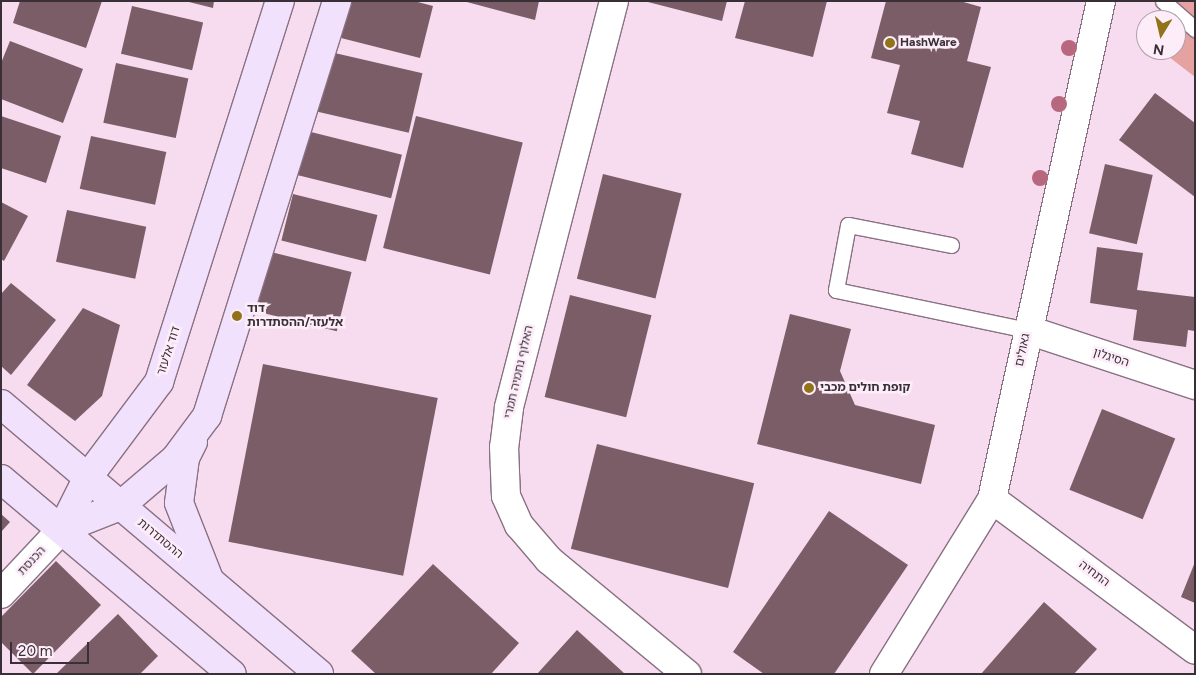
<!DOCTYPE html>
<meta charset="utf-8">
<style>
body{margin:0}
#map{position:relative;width:1196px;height:675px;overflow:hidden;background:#f7dcf0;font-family:Figtree,"Noto Sans Hebrew",sans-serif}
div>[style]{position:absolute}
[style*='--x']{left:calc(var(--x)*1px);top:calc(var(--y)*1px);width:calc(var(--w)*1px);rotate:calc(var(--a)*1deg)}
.green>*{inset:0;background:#e6a2a1}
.building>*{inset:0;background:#7a5d66;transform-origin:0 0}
.roads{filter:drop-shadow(1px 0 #887182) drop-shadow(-1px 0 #887182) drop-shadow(0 1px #887182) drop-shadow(0 -1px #887182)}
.lane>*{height:15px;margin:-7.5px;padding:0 7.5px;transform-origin:7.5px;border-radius:7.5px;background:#fff}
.street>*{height:28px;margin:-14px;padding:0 14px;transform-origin:14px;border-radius:14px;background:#fff}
.secondary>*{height:28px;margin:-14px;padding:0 14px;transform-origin:14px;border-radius:14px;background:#f2e1fc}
.trees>*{width:16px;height:16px;margin:-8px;border-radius:50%;background:#b7687e}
.dots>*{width:14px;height:14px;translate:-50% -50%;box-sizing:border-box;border:2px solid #fdedf9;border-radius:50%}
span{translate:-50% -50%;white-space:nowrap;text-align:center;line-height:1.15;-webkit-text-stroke:5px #fdedf9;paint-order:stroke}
.poi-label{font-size:12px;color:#392f37;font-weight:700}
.left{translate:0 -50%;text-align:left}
.street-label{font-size:12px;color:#392f37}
.frame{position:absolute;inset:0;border:2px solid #392f37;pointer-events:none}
.north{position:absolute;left:1136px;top:10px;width:50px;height:50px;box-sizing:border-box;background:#fdedf9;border:1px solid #afa1ab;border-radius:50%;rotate:189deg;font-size:14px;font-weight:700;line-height:20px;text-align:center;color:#392f37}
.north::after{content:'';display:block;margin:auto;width:18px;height:22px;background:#92731a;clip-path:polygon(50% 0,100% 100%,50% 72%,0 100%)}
.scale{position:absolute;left:10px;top:642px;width:79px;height:22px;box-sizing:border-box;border:2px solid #392f37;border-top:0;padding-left:6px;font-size:15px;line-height:18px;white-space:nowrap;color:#392f37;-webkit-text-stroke:4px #fdedf9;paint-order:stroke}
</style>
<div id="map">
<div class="green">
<div style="clip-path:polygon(1163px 1px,1195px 1px,1195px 77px,1160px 50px,1176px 50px,1176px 20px,1159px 20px)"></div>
</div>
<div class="building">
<div style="clip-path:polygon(20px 1px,102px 1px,86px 48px,13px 23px)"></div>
<div style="clip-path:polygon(185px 1px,214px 1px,213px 8px)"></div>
<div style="clip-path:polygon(350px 1px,414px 1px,433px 6px,420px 58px,341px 38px)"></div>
<div style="clip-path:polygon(463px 1px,539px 1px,535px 20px)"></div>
<div style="clip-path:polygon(644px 1px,727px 1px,722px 21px)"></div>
<div style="clip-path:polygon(745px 1px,827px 1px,813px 57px,735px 38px)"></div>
<div style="clip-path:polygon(886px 1px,960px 1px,981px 7px,967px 61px,991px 67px,963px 168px,911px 154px,920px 121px,887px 113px,900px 65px,871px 58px)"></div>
<div style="left:132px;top:6px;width:73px;height:49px;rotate:13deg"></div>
<div style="clip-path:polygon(10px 41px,83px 69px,63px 123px,1px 99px,1px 63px)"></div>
<div style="left:326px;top:51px;width:99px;height:61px;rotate:13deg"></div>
<div style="left:116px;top:63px;width:74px;height:61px;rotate:12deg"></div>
<div style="clip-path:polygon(1155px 93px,1195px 123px,1195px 197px,1119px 140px)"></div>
<div style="clip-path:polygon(1px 116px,61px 136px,46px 183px,1px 168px)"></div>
<div style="left:416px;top:116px;width:110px;height:136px;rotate:14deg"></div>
<div style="left:303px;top:130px;width:102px;height:45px;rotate:14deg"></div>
<div style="left:91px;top:136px;width:77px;height:54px;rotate:12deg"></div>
<div style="left:1105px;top:164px;width:49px;height:71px;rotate:13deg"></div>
<div style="left:603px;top:174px;width:81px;height:108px;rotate:14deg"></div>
<div style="left:293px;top:194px;width:87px;height:48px;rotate:14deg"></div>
<div style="clip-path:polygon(1px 202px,28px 216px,4px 261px,1px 259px)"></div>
<div style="left:67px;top:210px;width:81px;height:53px;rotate:12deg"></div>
<div style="clip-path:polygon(1097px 247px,1143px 253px,1137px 290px,1195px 297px,1195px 331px,1188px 330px,1186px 347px,1133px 340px,1137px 310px,1090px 303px)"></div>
<div style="left:271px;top:252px;width:83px;height:61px;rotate:14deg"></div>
<div style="clip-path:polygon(11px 283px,56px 320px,11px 375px,1px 366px,1px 294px)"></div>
<div style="left:570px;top:295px;width:84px;height:105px;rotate:14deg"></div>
<div style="clip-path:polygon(83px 308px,120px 325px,102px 396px,75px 421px,27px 385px)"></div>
<div style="clip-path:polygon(790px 314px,851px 329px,840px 371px,855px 405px,935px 425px,921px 484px,757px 444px)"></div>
<div style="left:263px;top:364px;width:178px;height:181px;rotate:11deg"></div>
<div style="left:1102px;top:409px;width:79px;height:87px;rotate:22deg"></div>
<div style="left:597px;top:444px;width:162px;height:108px;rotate:14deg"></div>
<div style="clip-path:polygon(829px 511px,908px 565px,834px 674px,764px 674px,733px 652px)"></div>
<div style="clip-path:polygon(1px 514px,10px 522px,1px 532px)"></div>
<div style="clip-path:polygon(56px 561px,101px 605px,33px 674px,1px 642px,1px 617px)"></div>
<div style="clip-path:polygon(1195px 562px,1195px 603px,1181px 597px)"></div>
<div style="clip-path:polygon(433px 564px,519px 643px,491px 674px,376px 674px,351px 651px)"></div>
<div style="clip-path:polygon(1044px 602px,1097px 649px,1074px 674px,981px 674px)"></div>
<div style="clip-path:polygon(118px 614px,158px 656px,140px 674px,56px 674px)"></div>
<div style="clip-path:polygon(577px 630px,625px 674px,537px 674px)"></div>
</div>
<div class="roads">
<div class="lane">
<div style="--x:1163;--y:1;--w:43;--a:41.2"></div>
<div style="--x:951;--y:245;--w:105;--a:-169"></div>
<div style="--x:848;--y:225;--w:66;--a:100.5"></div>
<div style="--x:836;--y:290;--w:196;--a:11.8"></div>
</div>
<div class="street">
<div style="--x:614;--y:1;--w:420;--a:104.5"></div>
<div style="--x:509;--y:408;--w:39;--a:97"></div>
<div style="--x:504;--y:447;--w:49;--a:87.7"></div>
<div style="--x:506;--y:496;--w:32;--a:66"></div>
<div style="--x:519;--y:525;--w:46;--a:49.4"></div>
<div style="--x:549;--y:560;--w:179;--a:39.6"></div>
<div style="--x:1028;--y:330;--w:176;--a:18.2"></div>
<div style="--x:992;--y:499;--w:253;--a:36.6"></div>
<div style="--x:1;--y:594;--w:89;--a:-46.8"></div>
<div style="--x:884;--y:674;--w:206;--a:-58.3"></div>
<div style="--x:992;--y:499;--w:510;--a:-77.65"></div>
</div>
<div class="secondary">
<div style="--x:1;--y:404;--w:417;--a:40.3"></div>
<div style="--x:193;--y:442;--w:18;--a:117"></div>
<div style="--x:185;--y:458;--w:45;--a:97.6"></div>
<div style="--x:179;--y:503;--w:82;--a:68.5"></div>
<div style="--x:1;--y:479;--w:302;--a:40.2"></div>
<div style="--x:62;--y:529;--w:62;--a:-21.6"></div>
<div style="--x:120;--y:506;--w:72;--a:-40.5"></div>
<div style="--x:175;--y:459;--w:54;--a:-53.3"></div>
<div style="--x:207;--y:416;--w:435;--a:-72.6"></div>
<div style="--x:62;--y:529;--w:58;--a:-63.4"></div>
<div style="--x:88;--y:477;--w:119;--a:-53.2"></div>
<div style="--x:159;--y:382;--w:400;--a:-72.4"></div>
</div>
</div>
<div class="trees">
<div style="left:1069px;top:48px"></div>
<div style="left:1059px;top:104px"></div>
<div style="left:1040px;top:178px"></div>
</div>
<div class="dots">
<div style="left:890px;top:43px;background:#92731a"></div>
<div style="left:237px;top:316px;background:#92731a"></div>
<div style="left:809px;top:388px;background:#92731a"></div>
</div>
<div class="poi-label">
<span class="left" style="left:900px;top:43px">HashWare</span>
<span class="left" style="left:247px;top:316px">דוד<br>אלעזר/ההסתדרות</span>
<span class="left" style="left:820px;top:388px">קופת חולים מכבי</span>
</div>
<div class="street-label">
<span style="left:1023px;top:350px;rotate:-78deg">גאולים</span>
<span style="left:169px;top:351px;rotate:-72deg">דוד אלעזר</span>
<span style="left:1111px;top:358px;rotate:18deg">הסיגלון</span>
<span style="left:519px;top:372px;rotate:-77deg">האלוף נחמיה תמרי</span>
<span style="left:160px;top:539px;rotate:40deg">ההסתדרות</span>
<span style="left:32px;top:561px;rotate:-47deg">הכנסת</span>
<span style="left:1094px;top:574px;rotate:37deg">התחיה</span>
</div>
<div class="frame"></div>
<div class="north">N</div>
<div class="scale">20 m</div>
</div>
